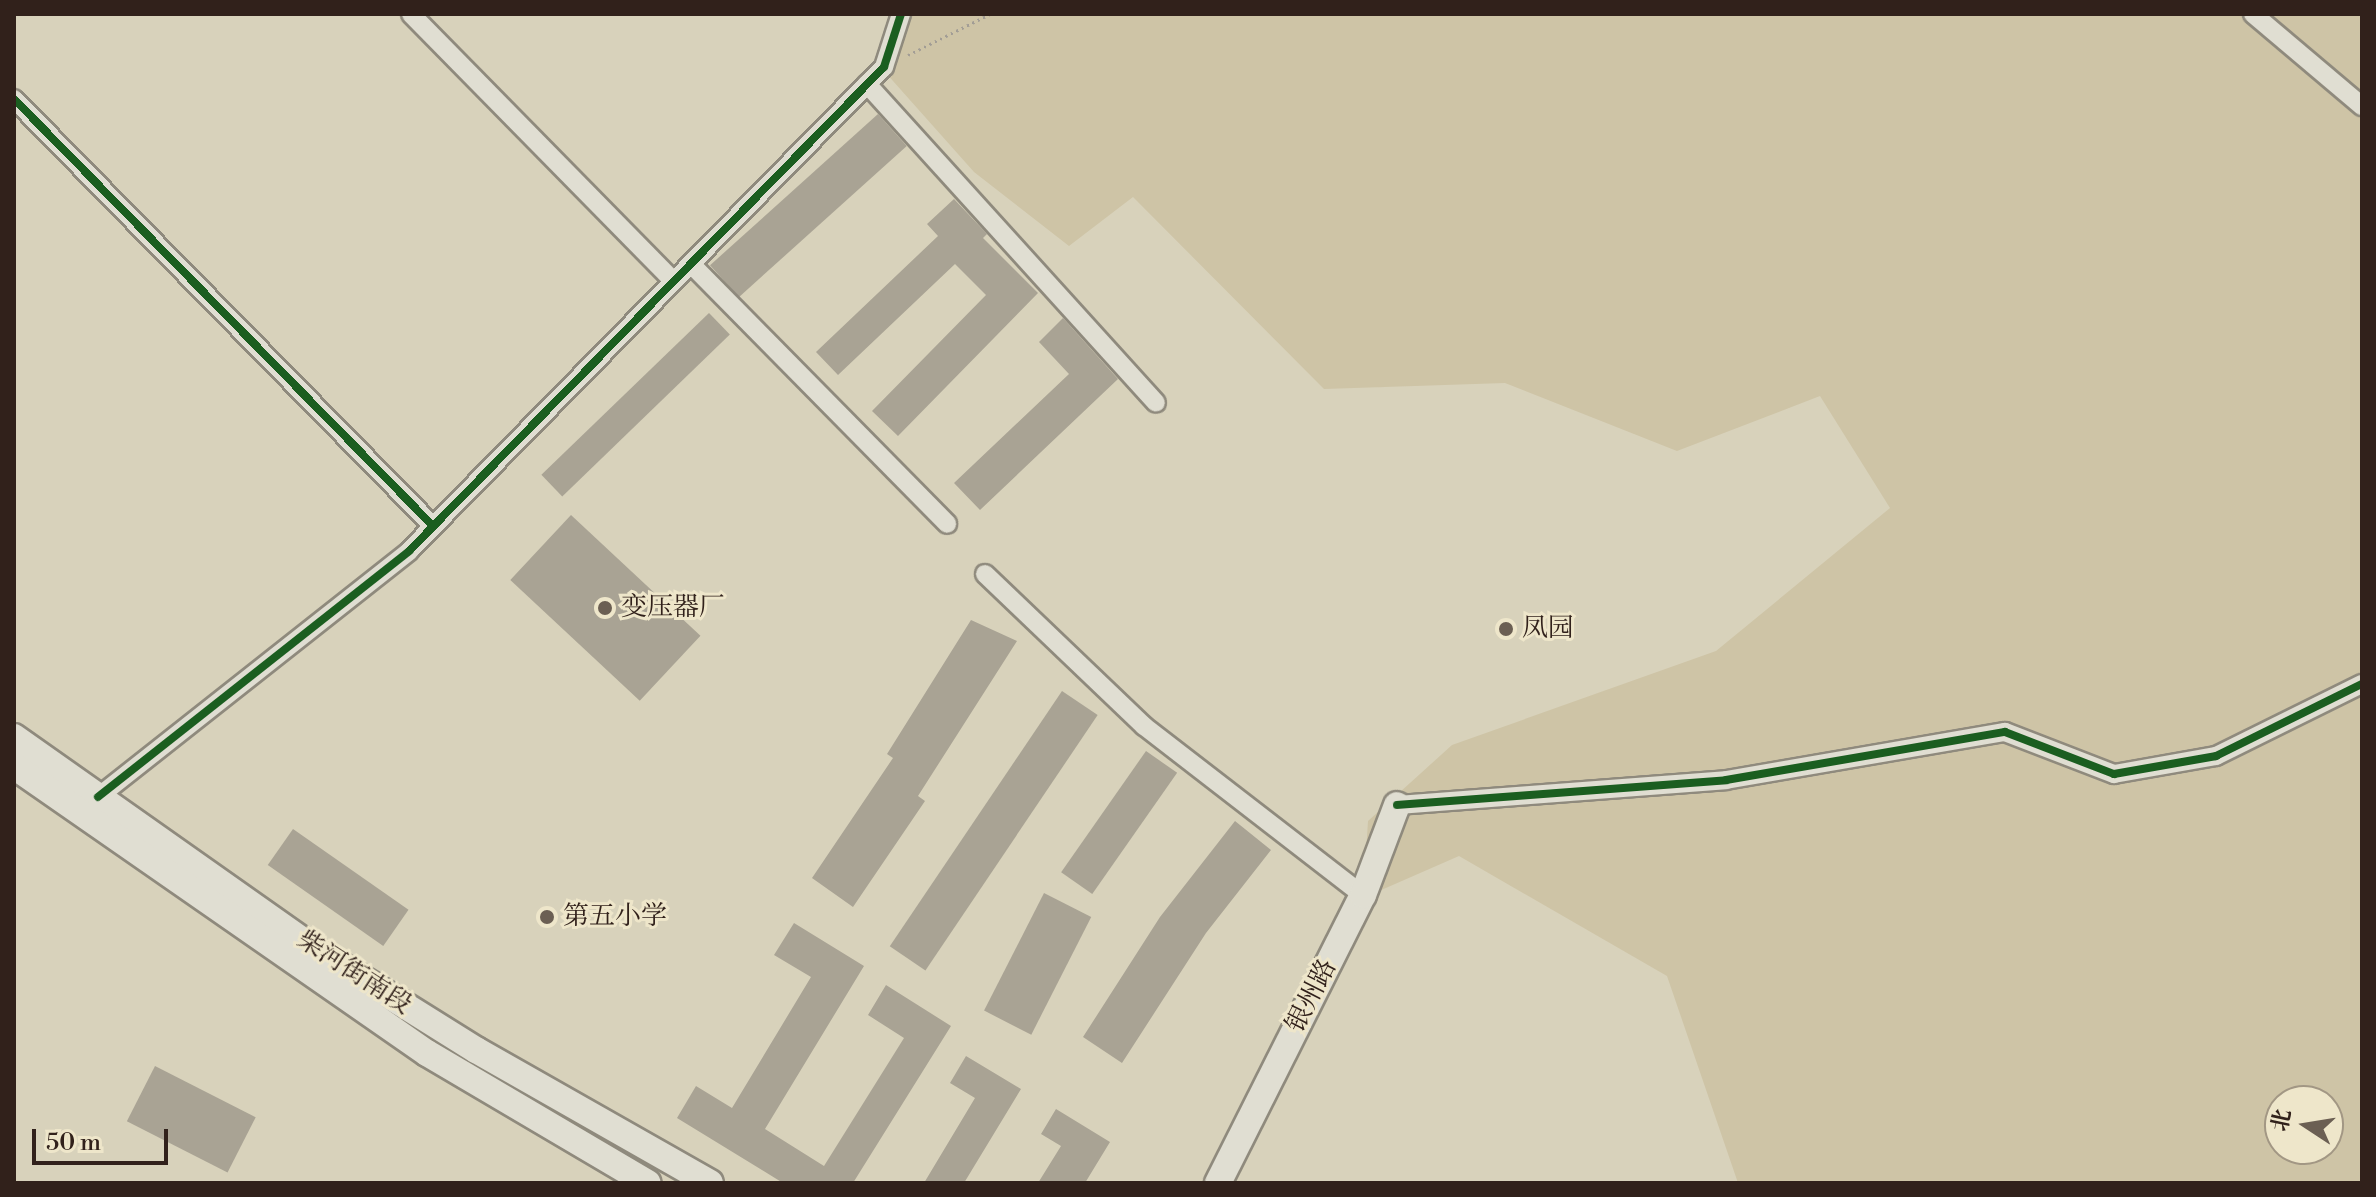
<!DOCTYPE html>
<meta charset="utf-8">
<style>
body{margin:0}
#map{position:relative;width:2376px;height:1197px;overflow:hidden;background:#d8d2bb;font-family:"Libre Bodoni","Noto Serif SC",serif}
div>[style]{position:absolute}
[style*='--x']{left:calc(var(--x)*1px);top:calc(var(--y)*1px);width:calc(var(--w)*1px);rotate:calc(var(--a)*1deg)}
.green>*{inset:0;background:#cec4a6}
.building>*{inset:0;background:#a9a394;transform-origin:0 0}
.path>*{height:3px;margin-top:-1.5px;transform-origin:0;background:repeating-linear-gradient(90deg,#a29d95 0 2px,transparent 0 6px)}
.roads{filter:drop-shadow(2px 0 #8f8a7d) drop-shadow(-2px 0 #8f8a7d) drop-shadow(0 2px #8f8a7d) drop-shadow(0 -2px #8f8a7d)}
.street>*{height:18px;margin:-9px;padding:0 9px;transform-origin:9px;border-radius:9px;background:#e0ded2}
.secondary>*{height:26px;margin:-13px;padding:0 13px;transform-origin:13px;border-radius:13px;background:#e0ded2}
.cycleway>*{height:8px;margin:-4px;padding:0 4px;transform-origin:4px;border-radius:4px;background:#1b5e20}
.dots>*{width:22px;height:22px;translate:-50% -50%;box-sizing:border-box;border:4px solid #eee6ca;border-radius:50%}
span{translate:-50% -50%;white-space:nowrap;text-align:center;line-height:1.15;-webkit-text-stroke:6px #eee6ca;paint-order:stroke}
.poi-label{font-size:26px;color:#31211b}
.left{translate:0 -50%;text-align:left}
.street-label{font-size:26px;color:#31211b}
.frame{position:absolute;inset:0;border:16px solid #31211b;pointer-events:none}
.north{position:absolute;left:2264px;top:1085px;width:80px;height:80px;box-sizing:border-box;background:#eee6ca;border:2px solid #a29784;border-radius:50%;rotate:282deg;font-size:22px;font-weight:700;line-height:32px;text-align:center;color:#31211b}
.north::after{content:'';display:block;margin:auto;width:28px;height:36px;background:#6b5f53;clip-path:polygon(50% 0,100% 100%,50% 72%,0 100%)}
.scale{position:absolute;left:32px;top:1129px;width:136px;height:36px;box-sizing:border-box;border:4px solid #31211b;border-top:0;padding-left:10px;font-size:24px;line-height:28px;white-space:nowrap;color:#31211b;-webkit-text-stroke:6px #eee6ca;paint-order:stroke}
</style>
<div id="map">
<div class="green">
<div style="clip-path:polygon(evenodd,908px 14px,2362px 14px,2362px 1183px,1738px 1183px,1667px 976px,1459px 856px,1363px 898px,1368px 821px,1452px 745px,1716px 651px,1890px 508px,1820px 396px,1677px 451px,1505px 383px,1324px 389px,1133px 197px,1069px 246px,974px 172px,885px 72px,908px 14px,2280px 1101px,2328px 1101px,2328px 1149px,2280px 1149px,2280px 1101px)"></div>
</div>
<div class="building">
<div style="left:878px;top:114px;width:43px;height:226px;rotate:48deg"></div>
<div style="clip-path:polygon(954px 199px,987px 234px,983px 238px,1038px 293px,898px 436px,872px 411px,986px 295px,955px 264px,838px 375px,816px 352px,938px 236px,927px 224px)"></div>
<div style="left:709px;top:313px;width:30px;height:233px;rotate:46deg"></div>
<div style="clip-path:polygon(1063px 318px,1118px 379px,980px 510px,954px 483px,1069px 374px,1039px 342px)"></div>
<div style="left:571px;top:515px;width:177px;height:89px;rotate:43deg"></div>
<div style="clip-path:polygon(971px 620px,1017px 641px,918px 796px,925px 801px,853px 907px,812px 878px,893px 758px,887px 754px)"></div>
<div style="left:1062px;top:691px;width:43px;height:308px;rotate:34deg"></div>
<div style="left:1146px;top:751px;width:38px;height:148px;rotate:35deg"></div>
<div style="clip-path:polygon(1235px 821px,1271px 850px,1206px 933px,1122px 1063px,1083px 1037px,1160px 917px)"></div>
<div style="left:293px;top:829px;width:141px;height:44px;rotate:35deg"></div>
<div style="left:1044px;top:893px;width:53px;height:132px;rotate:27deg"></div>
<div style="clip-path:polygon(794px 923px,864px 966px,765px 1129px,824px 1166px,904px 1038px,868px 1015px,886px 985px,951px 1026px,853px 1183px,783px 1183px,677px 1118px,696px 1086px,732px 1108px,811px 977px,774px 955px)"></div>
<div style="clip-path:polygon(966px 1056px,1021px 1089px,964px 1183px,924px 1183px,975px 1098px,950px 1083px)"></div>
<div style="left:155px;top:1066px;width:113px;height:62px;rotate:27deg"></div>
<div style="clip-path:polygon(1056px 1109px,1110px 1142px,1085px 1183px,1038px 1183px,1061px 1146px,1041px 1134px)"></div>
</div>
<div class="path">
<div style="--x:908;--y:55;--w:92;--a:-26.6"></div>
</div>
<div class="roads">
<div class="street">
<div style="--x:411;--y:14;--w:374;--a:45.5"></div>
<div style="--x:2253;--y:14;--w:143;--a:40.2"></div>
<div style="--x:867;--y:84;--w:430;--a:47.8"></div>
<div style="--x:14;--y:99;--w:598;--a:45.54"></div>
<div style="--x:693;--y:266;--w:362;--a:45.4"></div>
<div style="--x:985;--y:574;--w:220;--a:43.7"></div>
<div style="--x:1144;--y:726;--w:277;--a:37.7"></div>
<div style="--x:98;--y:797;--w:397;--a:-38.3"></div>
<div style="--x:409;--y:551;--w:678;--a:-45.54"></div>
<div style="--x:884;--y:67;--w:56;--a:-72.2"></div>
<div style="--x:1397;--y:805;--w:330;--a:-4.3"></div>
<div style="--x:1726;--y:780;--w:283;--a:-9.8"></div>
<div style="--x:2005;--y:732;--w:117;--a:21.1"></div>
<div style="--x:2114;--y:774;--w:104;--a:-10"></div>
<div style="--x:2216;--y:756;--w:163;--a:-26.3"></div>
</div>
<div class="secondary">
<div style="--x:14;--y:737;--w:370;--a:35.2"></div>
<div style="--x:316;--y:950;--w:189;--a:32"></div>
<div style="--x:476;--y:1050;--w:269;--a:29.6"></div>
<div style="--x:14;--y:766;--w:503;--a:34.8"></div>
<div style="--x:427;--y:1053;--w:256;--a:30.5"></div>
<div style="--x:1218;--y:1183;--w:322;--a:-63.3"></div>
<div style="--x:1363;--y:895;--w:96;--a:-69.3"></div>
</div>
</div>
<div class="cycleway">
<div style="--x:14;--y:99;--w:598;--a:45.54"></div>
<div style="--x:98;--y:797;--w:397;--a:-38.3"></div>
<div style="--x:409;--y:551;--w:678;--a:-45.54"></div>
<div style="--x:884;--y:67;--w:56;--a:-72.2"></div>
<div style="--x:1397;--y:805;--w:330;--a:-4.3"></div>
<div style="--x:1726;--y:780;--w:283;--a:-9.8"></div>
<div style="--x:2005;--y:732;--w:117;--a:21.1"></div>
<div style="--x:2114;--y:774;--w:104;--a:-10"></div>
<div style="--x:2216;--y:756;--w:163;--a:-26.3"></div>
</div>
<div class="dots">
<div style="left:605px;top:608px;background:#6b5f53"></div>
<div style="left:1506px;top:629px;background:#6b5f53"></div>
<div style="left:547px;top:917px;background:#6b5f53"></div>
</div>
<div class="poi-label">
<span class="left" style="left:621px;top:608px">变压器厂</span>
<span class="left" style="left:1522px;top:629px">凤园</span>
<span class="left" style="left:563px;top:917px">第五小学</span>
</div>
<div class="street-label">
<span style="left:354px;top:973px;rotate:33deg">柴河街南段</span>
<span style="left:1312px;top:996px;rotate:-63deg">银州路</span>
</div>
<div class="frame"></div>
<div class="north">北</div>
<div class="scale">50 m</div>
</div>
